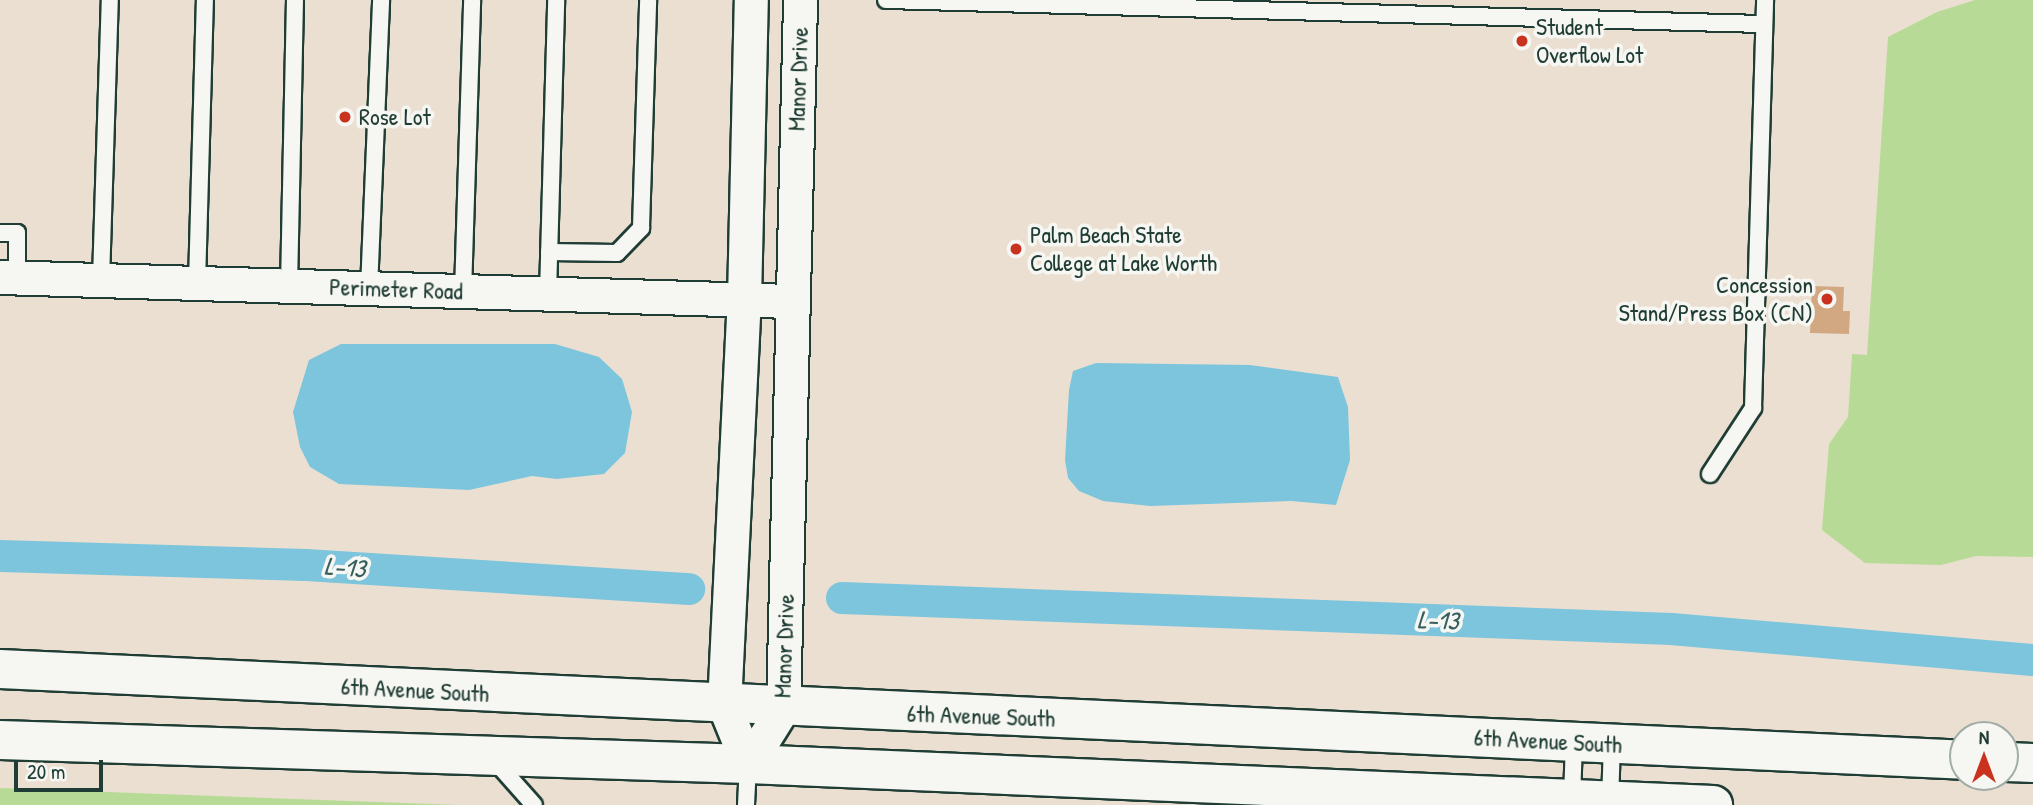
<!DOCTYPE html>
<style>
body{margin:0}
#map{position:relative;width:2033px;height:805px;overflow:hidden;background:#ebdfd1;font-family:"Patrick Hand",sans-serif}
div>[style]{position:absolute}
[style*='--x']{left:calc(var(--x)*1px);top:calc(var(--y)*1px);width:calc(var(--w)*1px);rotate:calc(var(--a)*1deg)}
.green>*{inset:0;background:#b7db96}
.water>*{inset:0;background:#7cc5dc}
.canal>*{height:32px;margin:-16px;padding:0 16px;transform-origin:16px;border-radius:16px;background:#7cc5dc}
.building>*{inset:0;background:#d2a883}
.roads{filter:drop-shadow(2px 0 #1f3d34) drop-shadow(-2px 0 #1f3d34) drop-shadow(0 2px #1f3d34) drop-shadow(0 -2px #1f3d34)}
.lane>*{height:16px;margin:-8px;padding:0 8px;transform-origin:8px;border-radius:8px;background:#f6f6f2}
.street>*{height:33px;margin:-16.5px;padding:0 16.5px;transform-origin:16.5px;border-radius:16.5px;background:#f6f6f2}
.secondary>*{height:38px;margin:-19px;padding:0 19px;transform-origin:19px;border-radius:19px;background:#f6f6f2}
.dots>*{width:19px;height:19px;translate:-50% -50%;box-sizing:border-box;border:4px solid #f6f6f2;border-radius:50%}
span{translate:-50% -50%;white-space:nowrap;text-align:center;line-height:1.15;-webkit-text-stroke:7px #f6f6f2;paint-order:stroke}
.poi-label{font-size:24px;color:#1f3d34}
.left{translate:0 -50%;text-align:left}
.right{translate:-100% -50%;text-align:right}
.street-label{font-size:24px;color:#1f3d34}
.water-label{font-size:26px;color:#365f5e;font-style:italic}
.north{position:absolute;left:1949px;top:721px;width:70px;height:70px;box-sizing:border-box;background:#f6f6f2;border:2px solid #a0aca6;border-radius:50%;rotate:0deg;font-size:19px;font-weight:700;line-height:28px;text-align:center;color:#1f3d34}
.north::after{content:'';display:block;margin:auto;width:24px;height:32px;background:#c8321e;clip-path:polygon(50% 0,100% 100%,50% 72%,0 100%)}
.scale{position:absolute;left:14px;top:760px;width:89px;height:32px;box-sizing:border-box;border:4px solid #1f3d34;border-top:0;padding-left:9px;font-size:21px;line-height:24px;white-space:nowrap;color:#1f3d34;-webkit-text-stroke:5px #f6f6f2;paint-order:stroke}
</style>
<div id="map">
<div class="green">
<div style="clip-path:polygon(1975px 0,2033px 0,2033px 557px,1976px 556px,1941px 565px,1865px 563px,1822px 530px,1829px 444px,1848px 417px,1852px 354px,1867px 355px,1888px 37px,1937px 12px)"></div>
<div style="clip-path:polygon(0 788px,459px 805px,0 805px)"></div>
</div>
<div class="water">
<div style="clip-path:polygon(341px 344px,555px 344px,599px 357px,622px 379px,632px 412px,625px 453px,604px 474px,557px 479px,532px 476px,469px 490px,339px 484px,310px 467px,300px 447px,293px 412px,309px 360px)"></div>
<div style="clip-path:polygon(1096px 363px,1250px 365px,1338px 377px,1348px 407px,1350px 460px,1336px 505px,1291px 501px,1150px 506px,1103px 501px,1079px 491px,1068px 478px,1065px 460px,1069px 390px,1073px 371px)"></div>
</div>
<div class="canal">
<div style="--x:0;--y:556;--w:306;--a:1.7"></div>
<div style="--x:306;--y:565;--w:384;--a:3.6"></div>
<div style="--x:842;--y:598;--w:830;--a:2.14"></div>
<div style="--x:1671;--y:629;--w:363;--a:4.9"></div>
</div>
<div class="building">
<div style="clip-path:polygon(1812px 286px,1844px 287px,1843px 311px,1850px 311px,1849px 334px,1810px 333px)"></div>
</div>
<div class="roads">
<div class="lane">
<div style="--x:886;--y:0;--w:878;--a:1.57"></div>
<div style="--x:0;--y:233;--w:17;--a:0"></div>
<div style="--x:17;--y:233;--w:45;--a:90"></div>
<div style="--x:549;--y:252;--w:68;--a:0.8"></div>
<div style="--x:617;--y:253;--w:35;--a:-46"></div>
<div style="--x:641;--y:228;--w:228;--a:-88.2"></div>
<div style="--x:101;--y:280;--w:280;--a:-88.2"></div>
<div style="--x:197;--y:283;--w:283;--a:-88.4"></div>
<div style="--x:289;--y:286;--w:286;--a:-88.8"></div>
<div style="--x:369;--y:289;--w:289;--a:-87.6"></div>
<div style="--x:463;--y:292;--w:292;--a:-88.2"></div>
<div style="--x:548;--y:294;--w:294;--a:-88.4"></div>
<div style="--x:1710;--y:474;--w:79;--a:-56.9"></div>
<div style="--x:1753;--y:408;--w:408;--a:-88.3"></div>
<div style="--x:494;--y:760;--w:60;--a:48.4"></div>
<div style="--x:1572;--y:799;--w:57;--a:-88"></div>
<div style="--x:1610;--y:803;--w:59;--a:-88.1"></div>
<div style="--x:746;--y:805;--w:41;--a:-87.2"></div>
</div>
<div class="street">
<div style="--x:0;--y:277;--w:791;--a:1.74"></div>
<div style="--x:748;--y:764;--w:66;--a:-58"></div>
<div style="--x:783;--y:708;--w:708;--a:-88.62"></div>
<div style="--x:748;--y:764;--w:64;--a:-112.1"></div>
<div style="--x:724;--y:705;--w:405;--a:-87.2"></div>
<div style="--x:744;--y:300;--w:300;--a:-88.7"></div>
</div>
<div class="secondary">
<div style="--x:0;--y:669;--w:1965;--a:2.65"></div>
<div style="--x:0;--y:740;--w:748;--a:1.84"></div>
<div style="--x:748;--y:764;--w:966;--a:2.43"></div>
<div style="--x:2005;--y:762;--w:28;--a:2"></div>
</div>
</div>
<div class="dots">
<div style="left:1522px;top:41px;background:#c8321e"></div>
<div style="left:345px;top:117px;background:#c8321e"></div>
<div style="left:1016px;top:249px;background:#c8321e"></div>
<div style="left:1827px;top:299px;background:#c8321e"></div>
</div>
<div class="poi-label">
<span class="left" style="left:1536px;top:41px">Student<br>Overflow Lot</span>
<span class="left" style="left:359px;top:117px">Rose Lot</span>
<span class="left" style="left:1030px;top:249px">Palm Beach State<br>College at Lake Worth</span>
<span class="right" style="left:1813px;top:299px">Concession<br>Stand/Press Box (CN)</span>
</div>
<div class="street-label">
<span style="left:798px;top:79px;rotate:-88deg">Manor Drive</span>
<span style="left:396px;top:289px;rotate:2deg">Perimeter Road</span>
<span style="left:784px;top:646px;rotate:-88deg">Manor Drive</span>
<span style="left:415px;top:690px;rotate:3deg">6th Avenue South</span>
<span style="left:981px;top:716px;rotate:2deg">6th Avenue South</span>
<span style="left:1548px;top:741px;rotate:3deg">6th Avenue South</span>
</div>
<div class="water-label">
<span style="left:345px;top:567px;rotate:4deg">L-13</span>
<span style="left:1438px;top:620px;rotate:2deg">L-13</span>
</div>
<div class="north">N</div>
<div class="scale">20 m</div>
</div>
